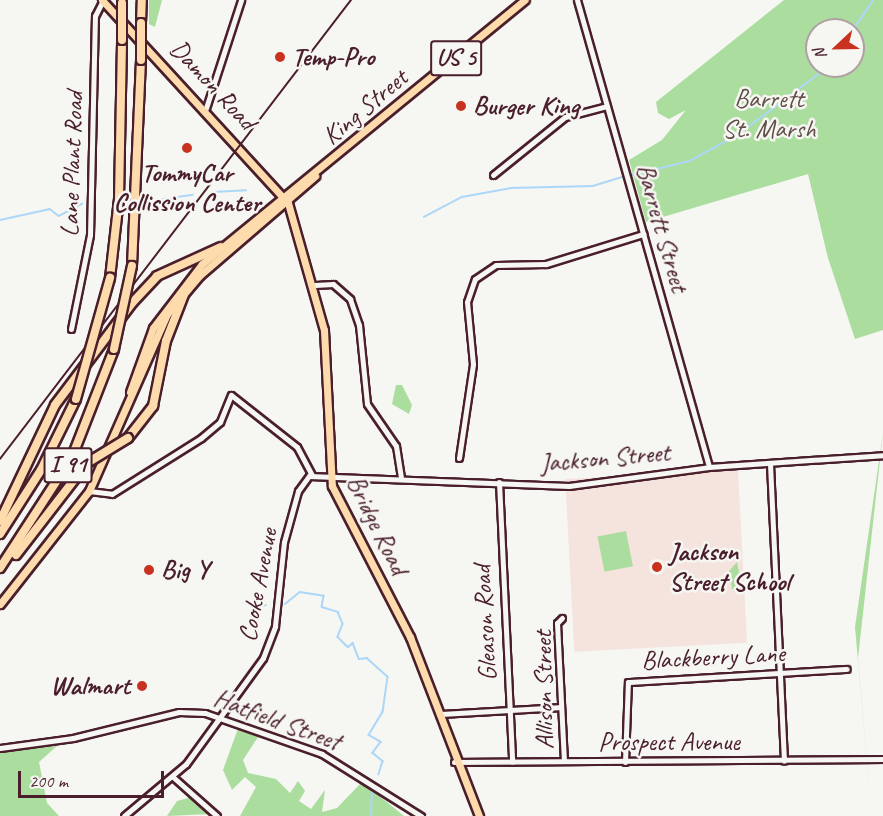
<!DOCTYPE html>
<style>
body{margin:0}
#map{position:relative;width:883px;height:816px;overflow:hidden;background:#f6f6f2;font-family:Caveat,sans-serif}
div>[style]{position:absolute}
[style*='--x']{left:calc(var(--x)*1px);top:calc(var(--y)*1px);width:calc(var(--w)*1px);rotate:calc(var(--a)*1deg)}
.built>*{inset:0;background:#f5e4de;transform-origin:0 0}
.green>*{inset:0;background:#aadd9e;transform-origin:0 0}
.stream>*{height:1.5px;margin:-0.75px;padding:0 0.75px;transform-origin:0.75px;border-radius:0.75px;background:#acd7f8}
.roads{filter:drop-shadow(2px 0 #4a1f2b) drop-shadow(-2px 0 #4a1f2b) drop-shadow(0 2px #4a1f2b) drop-shadow(0 -2px #4a1f2b)}
.minor>*{height:5px;margin:-2.5px;padding:0 2.5px;transform-origin:2.5px;border-radius:2.5px;background:#f6f6f2}
.major>*{height:7px;margin:-3.5px;padding:0 3.5px;transform-origin:3.5px;border-radius:3.5px;background:#fedbac}
.highway>*{height:8px;margin:-4px;padding:0 4px;transform-origin:4px;border-radius:4px;background:#fedbac}
.rail>*{height:1.5px;margin:-0.75px;padding:0 0.75px;transform-origin:0.75px;border-radius:0.75px;background:#4a1f2b}
.bridges{filter:drop-shadow(2px 0 #4a1f2b) drop-shadow(-2px 0 #4a1f2b) drop-shadow(0 2px #4a1f2b) drop-shadow(0 -2px #4a1f2b)}
.highway-bridge>*{height:8px;margin:-4px;padding:0 4px;transform-origin:4px;border-radius:4px;background:#fedbac}
.dots>*{width:16px;height:16px;translate:-50% -50%;box-sizing:border-box;border:3px solid #f6f6f2;border-radius:50%}
span{translate:-50% -50%;white-space:nowrap;text-align:center;line-height:1.15;-webkit-text-stroke:5px #f6f6f2;paint-order:stroke}
.shield-label span{padding:2px 4px;background:#f6f6f2;border:2px solid;border-radius:4px;-webkit-text-stroke-width:0}
.shield-label{font-size:24px;color:#4a1f2b;font-weight:700}
.poi-label{font-size:26px;color:#4a1f2b;font-weight:700}
.left{translate:0 -50%;text-align:left}
.right{translate:-100% -50%;text-align:right}
.street-label{font-size:26px;color:#4a1f2b}
.park-label{font-size:26px;color:#624e48}
.north{position:absolute;left:805px;top:18px;width:60px;height:60px;box-sizing:border-box;background:#f6f6f2;border:2px solid #b1a0a2;border-radius:50%;rotate:248deg;font-size:16px;font-weight:700;line-height:24px;text-align:center;color:#4a1f2b}
.north::after{content:'';display:block;margin:auto;width:21px;height:27px;background:#c8321e;clip-path:polygon(50% 0,100% 100%,50% 72%,0 100%)}
.scale{position:absolute;left:18px;top:771px;width:146px;height:27px;box-sizing:border-box;border:3px solid #4a1f2b;border-top:0;padding-left:8px;font-size:18px;line-height:21px;white-space:nowrap;color:#4a1f2b;-webkit-text-stroke:4px #f6f6f2;paint-order:stroke}
</style>
<div id="map">
<div class="built">
<div style="left:738px;top:470px;width:173px;height:173px;rotate:87deg"></div>
</div>
<div class="green">
<div style="clip-path:polygon(149px 0,162px 0,155px 27px,149px 24px)"></div>
<div style="clip-path:polygon(evenodd,784px 0,883px 0,883px 330px,855px 339px,828px 258px,808px 174px,646px 222px,629px 160px,662px 140px,686px 110px,669px 119px,658px 113px,656px 102px,784px 0,817px 30px,853px 30px,853px 66px,817px 66px,817px 30px)"></div>
<div style="clip-path:polygon(396px 385px,402px 385px,412px 405px,409px 414px,392px 404px)"></div>
<div style="clip-path:polygon(883px 433px,858px 658px,872px 816px,855px 627px)"></div>
<div style="left:626px;top:531px;width:36px;height:29px;rotate:79deg"></div>
<div style="clip-path:polygon(737px 562px,742px 588px,732px 589px,729px 571px)"></div>
<div style="clip-path:polygon(239px 726px,260px 734px,243px 760px,248px 773px,276px 779px,290px 793px,298px 781px,305px 791px,299px 801px,311px 809px,325px 790px,322px 812px,337px 808px,362px 782px,404px 816px,240px 816px,256px 787px,245px 777px,232px 790px,223px 770px)"></div>
<div style="clip-path:polygon(57px 746px,39px 762px,47px 803px,59px 816px,0 816px,0 752px)"></div>
<div style="clip-path:polygon(192px 797px,211px 814px,167px 816px,177px 801px)"></div>
</div>
<div class="stream">
<div style="--x:853;--y:30;--w:36;--a:-56"></div>
<div style="--x:632;--y:175;--w:60;--a:-13.6"></div>
<div style="--x:690;--y:161;--w:56;--a:-28.9"></div>
<div style="--x:739;--y:134;--w:113;--a:-37.1"></div>
<div style="--x:213;--y:192;--w:33;--a:-3"></div>
<div style="--x:163;--y:199;--w:30;--a:-8"></div>
<div style="--x:424;--y:217;--w:43;--a:-27.8"></div>
<div style="--x:462;--y:197;--w:50;--a:-10.4"></div>
<div style="--x:511;--y:188;--w:82;--a:-1.4"></div>
<div style="--x:593;--y:186;--w:30;--a:-17"></div>
<div style="--x:0;--y:220;--w:51;--a:-12.4"></div>
<div style="--x:50;--y:209;--w:11;--a:38"></div>
<div style="--x:59;--y:216;--w:26;--a:-28"></div>
<div style="--x:285;--y:604;--w:19;--a:-39"></div>
<div style="--x:300;--y:592;--w:24;--a:9"></div>
<div style="--x:324;--y:596;--w:11;--a:100"></div>
<div style="--x:322;--y:607;--w:17;--a:17"></div>
<div style="--x:338;--y:612;--w:13;--a:67"></div>
<div style="--x:343;--y:624;--w:14;--a:111"></div>
<div style="--x:338;--y:637;--w:14;--a:45"></div>
<div style="--x:348;--y:647;--w:6;--a:-39"></div>
<div style="--x:353;--y:643;--w:17;--a:69"></div>
<div style="--x:359;--y:659;--w:8;--a:-7"></div>
<div style="--x:367;--y:658;--w:28;--a:42"></div>
<div style="--x:388;--y:677;--w:35;--a:98"></div>
<div style="--x:383;--y:712;--w:27;--a:121"></div>
<div style="--x:369;--y:735;--w:14;--a:30"></div>
<div style="--x:381;--y:742;--w:14;--a:126"></div>
<div style="--x:373;--y:753;--w:13;--a:39"></div>
<div style="--x:383;--y:761;--w:14;--a:107"></div>
<div style="--x:255;--y:608;--w:11;--a:-15"></div>
<div style="--x:371;--y:816;--w:25;--a:-88"></div>
</div>
<div class="roads">
<div class="minor">
<div style="--x:577;--y:0;--w:485;--a:74.2"></div>
<div style="--x:206;--y:108;--w:114;--a:-72"></div>
<div style="--x:493;--y:175;--w:92;--a:-38.9"></div>
<div style="--x:565;--y:117;--w:43;--a:-14.7"></div>
<div style="--x:315;--y:285;--w:18;--a:-3"></div>
<div style="--x:333;--y:284;--w:23;--a:41"></div>
<div style="--x:350;--y:299;--w:28;--a:71"></div>
<div style="--x:359;--y:325;--w:79;--a:84.2"></div>
<div style="--x:367;--y:404;--w:51;--a:55.4"></div>
<div style="--x:396;--y:446;--w:31;--a:81"></div>
<div style="--x:71;--y:329;--w:96;--a:-78.6"></div>
<div style="--x:90;--y:235;--w:219;--a:-88.7"></div>
<div style="--x:95;--y:16;--w:18;--a:-63"></div>
<div style="--x:459;--y:458;--w:95;--a:-81.5"></div>
<div style="--x:473;--y:364;--w:62;--a:-95.5"></div>
<div style="--x:467;--y:302;--w:24;--a:-71"></div>
<div style="--x:475;--y:279;--w:25;--a:-34"></div>
<div style="--x:496;--y:265;--w:50;--a:-1.1"></div>
<div style="--x:546;--y:264;--w:102;--a:-17.2"></div>
<div style="--x:770;--y:464;--w:297;--a:87.3"></div>
<div style="--x:499;--y:482;--w:280;--a:87.3"></div>
<div style="--x:89;--y:491;--w:23;--a:7"></div>
<div style="--x:112;--y:494;--w:105;--a:-32.2"></div>
<div style="--x:201;--y:438;--w:25;--a:-40"></div>
<div style="--x:220;--y:422;--w:29;--a:-68"></div>
<div style="--x:231;--y:395;--w:84;--a:38.2"></div>
<div style="--x:297;--y:447;--w:32;--a:62"></div>
<div style="--x:562;--y:618;--w:7;--a:135"></div>
<div style="--x:557;--y:623;--w:138;--a:87.1"></div>
<div style="--x:439;--y:714;--w:121;--a:-3.3"></div>
<div style="--x:0;--y:748;--w:74;--a:-7.8"></div>
<div style="--x:73;--y:738;--w:109;--a:-13.8"></div>
<div style="--x:179;--y:712;--w:26;--a:2"></div>
<div style="--x:205;--y:713;--w:124;--a:19.3"></div>
<div style="--x:322;--y:754;--w:117;--a:32.1"></div>
<div style="--x:454;--y:762;--w:429;--a:-0.4"></div>
<div style="--x:625;--y:762;--w:80;--a:-87.9"></div>
<div style="--x:628;--y:682;--w:219;--a:-3.4"></div>
<div style="--x:173;--y:777;--w:59;--a:41.6"></div>
<div style="--x:124;--y:816;--w:81;--a:-40"></div>
<div style="--x:186;--y:764;--w:131;--a:-54"></div>
<div style="--x:263;--y:658;--w:34;--a:-69"></div>
<div style="--x:275;--y:626;--w:84;--a:-83.9"></div>
<div style="--x:284;--y:542;--w:53;--a:-74.6"></div>
<div style="--x:298;--y:491;--w:19;--a:-54"></div>
<div style="--x:309;--y:476;--w:260;--a:2.2"></div>
<div style="--x:569;--y:486;--w:141;--a:-7.7"></div>
<div style="--x:709;--y:467;--w:174;--a:-3.9"></div>
</div>
<div class="major">
<div style="--x:102;--y:0;--w:275;--a:47.5"></div>
<div style="--x:288;--y:203;--w:132;--a:74.2"></div>
<div style="--x:324;--y:330;--w:156;--a:87.1"></div>
<div style="--x:332;--y:486;--w:170;--a:62.7"></div>
<div style="--x:410;--y:637;--w:192;--a:68.9"></div>
<div style="--x:130;--y:392;--w:68;--a:-70.2"></div>
<div style="--x:153;--y:328;--w:81;--a:-52.6"></div>
<div style="--x:202;--y:264;--w:417;--a:-39.3"></div>
<div style="--x:0;--y:604;--w:144;--a:-51.8"></div>
<div style="--x:89;--y:491;--w:193;--a:-66.2"></div>
<div style="--x:167;--y:314;--w:51;--a:-49.8"></div>
<div style="--x:200;--y:275;--w:152;--a:-40.7"></div>
</div>
<div class="highway">
<div style="--x:141;--y:23;--w:23;--a:-88"></div>
<div style="--x:132;--y:266;--w:206;--a:-87.5"></div>
<div style="--x:110;--y:278;--w:80;--a:-83.5"></div>
<div style="--x:119;--y:199;--w:159;--a:-88.9"></div>
<div style="--x:128;--y:438;--w:41;--a:-52"></div>
<div style="--x:153;--y:406;--w:66;--a:-78.7"></div>
<div style="--x:166;--y:341;--w:53;--a:-68.8"></div>
<div style="--x:0;--y:521;--w:128;--a:-64.6"></div>
<div style="--x:55;--y:405;--w:129;--a:-52.9"></div>
<div style="--x:133;--y:302;--w:35;--a:-47"></div>
<div style="--x:157;--y:276;--w:70;--a:-24.4"></div>
<div style="--x:0;--y:534;--w:76;--a:-57.4"></div>
<div style="--x:41;--y:470;--w:79;--a:-63.8"></div>
<div style="--x:16;--y:555;--w:116;--a:-52.3"></div>
<div style="--x:0;--y:568;--w:132;--a:-57"></div>
<div style="--x:72;--y:457;--w:116;--a:-68.7"></div>
</div>
</div>
<div class="rail">
<div style="--x:0;--y:459;--w:578;--a:-52.59"></div>
</div>
<div class="bridges">
<div class="highway-bridge">
<div style="--x:122;--y:40;--w:37;--a:-90"></div>
<div style="--x:141;--y:60;--w:37;--a:-90"></div>
<div style="--x:114;--y:349;--w:85;--a:-77.8"></div>
<div style="--x:76;--y:399;--w:126;--a:-74.3"></div>
<div style="--x:87;--y:463;--w:48;--a:-31.4"></div>
</div>
</div>
<div class="dots">
<div style="left:280px;top:57px;background:#c8321e"></div>
<div style="left:461px;top:106px;background:#c8321e"></div>
<div style="left:187px;top:148px;background:#c8321e"></div>
<div style="left:657px;top:567px;background:#c8321e"></div>
<div style="left:149px;top:570px;background:#c8321e"></div>
<div style="left:142px;top:686px;background:#c8321e"></div>
</div>
<div class="shield-label">
<span style="left:456px;top:58px">US 5</span>
<span style="left:68px;top:465px">I 91</span>
</div>
<div class="poi-label">
<span class="left" style="left:292px;top:57px">Temp-Pro</span>
<span class="left" style="left:473px;top:106px">Burger King</span>
<span style="left:187px;top:188px">TommyCar<br>Collission Center</span>
<span class="left" style="left:669px;top:567px">Jackson<br>Street School</span>
<span class="left" style="left:161px;top:570px">Big Y</span>
<span class="right" style="left:130px;top:686px">Walmart</span>
</div>
<div class="street-label">
<span style="left:213px;top:85px;rotate:47deg">Damon Road</span>
<span style="left:365px;top:107px;rotate:-40deg">King Street</span>
<span style="left:72px;top:164px;rotate:-88deg">Lane Plant Road</span>
<span style="left:662px;top:228px;rotate:74deg">Barrett Street</span>
<span style="left:605px;top:458px;rotate:-5deg">Jackson Street</span>
<span style="left:377px;top:525px;rotate:64deg">Bridge Road</span>
<span style="left:258px;top:585px;rotate:-79deg">Cooke Avenue</span>
<span style="left:485px;top:623px;rotate:-93deg">Gleason Road</span>
<span style="left:713px;top:657px;rotate:-3deg">Blackberry Lane</span>
<span style="left:544px;top:690px;rotate:-91deg">Allison Street</span>
<span style="left:277px;top:720px;rotate:20deg">Hatfield Street</span>
<span style="left:669px;top:742px">Prospect Avenue</span>
</div>
<div class="park-label">
<span style="left:769px;top:114px">Barrett<br>St. Marsh</span>
</div>
<div class="north">N</div>
<div class="scale">200 m</div>
</div>
